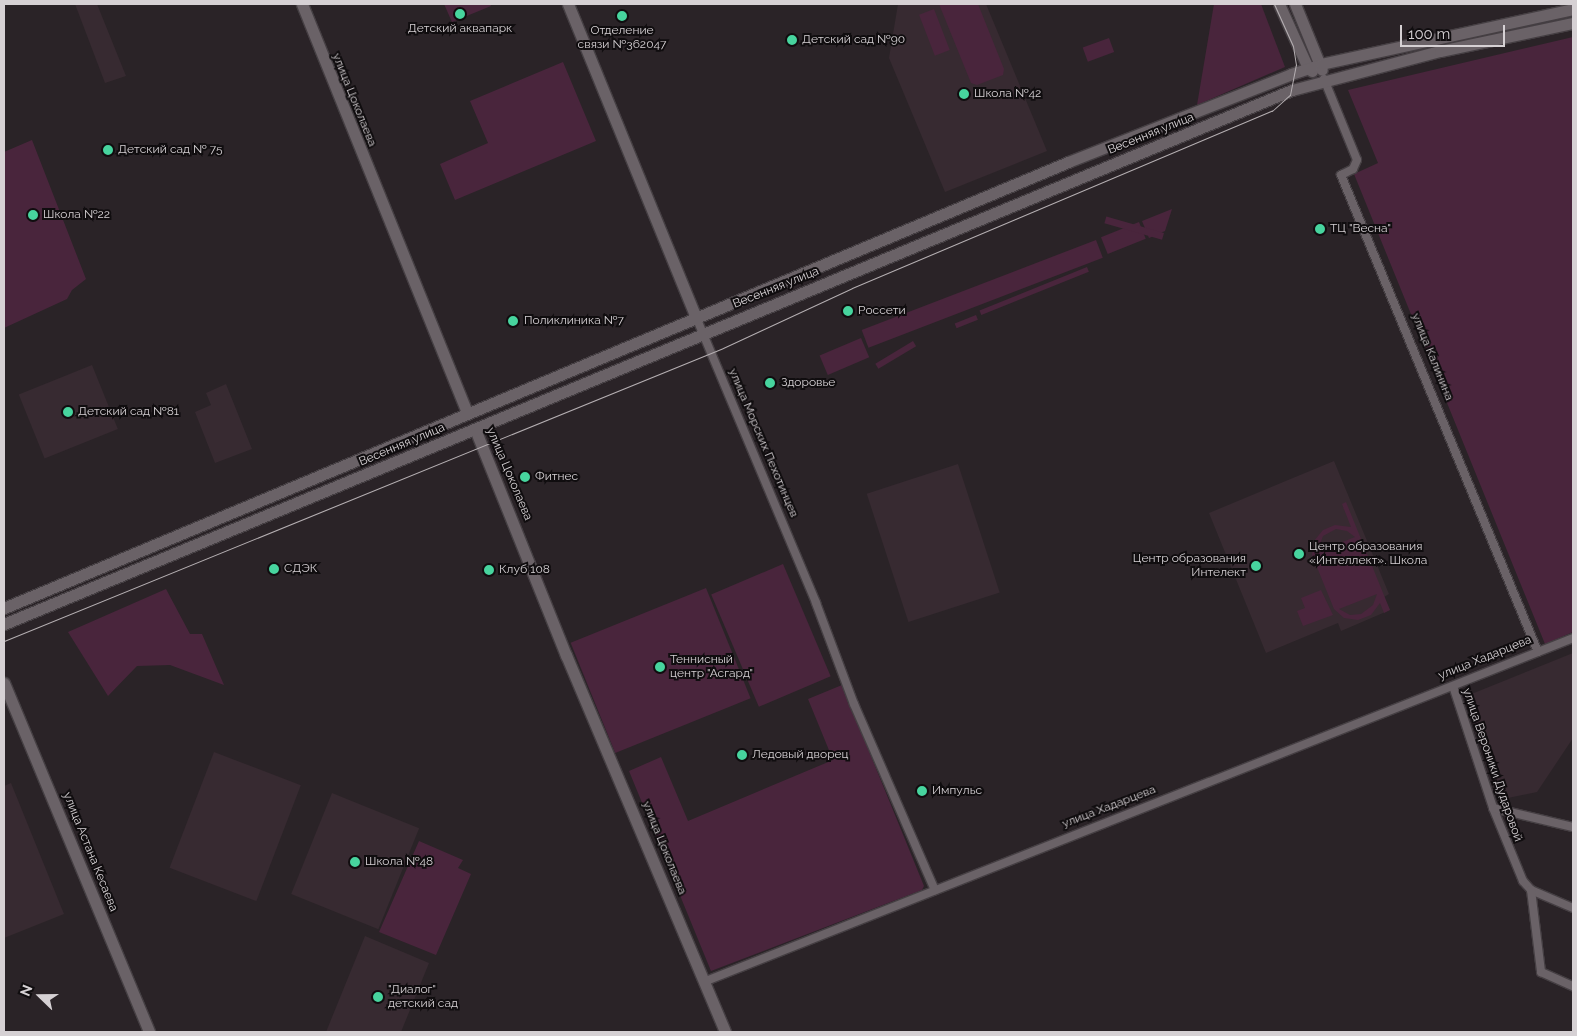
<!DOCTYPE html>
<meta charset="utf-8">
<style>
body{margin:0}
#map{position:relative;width:1577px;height:1036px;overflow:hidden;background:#2a2327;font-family:Raleway,sans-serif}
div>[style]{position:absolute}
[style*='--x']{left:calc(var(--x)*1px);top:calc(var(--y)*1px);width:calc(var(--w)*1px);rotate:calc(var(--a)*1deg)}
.built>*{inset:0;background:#372a31;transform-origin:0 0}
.green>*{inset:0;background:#49253c;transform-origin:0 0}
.roads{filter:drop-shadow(1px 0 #453f43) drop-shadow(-1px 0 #453f43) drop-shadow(0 1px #453f43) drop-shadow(0 -1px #453f43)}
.street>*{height:8px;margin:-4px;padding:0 4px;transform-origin:4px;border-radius:4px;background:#6a6267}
.secondary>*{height:11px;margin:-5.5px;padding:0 5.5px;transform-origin:5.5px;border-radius:5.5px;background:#6a6267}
.tram>*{height:1px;margin:-0.5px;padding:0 0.5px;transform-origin:0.5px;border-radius:0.5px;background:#b5afb2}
.dots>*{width:14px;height:14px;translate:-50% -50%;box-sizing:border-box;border:2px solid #100d0f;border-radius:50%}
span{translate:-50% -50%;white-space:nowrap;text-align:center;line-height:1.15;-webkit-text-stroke:4px #100d0f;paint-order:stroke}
.poi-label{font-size:12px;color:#d6d1d4}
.left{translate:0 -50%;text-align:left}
.right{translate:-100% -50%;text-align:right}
.street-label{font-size:12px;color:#d6d1d4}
.frame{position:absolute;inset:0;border:5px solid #d6d1d4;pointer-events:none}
.north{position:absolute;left:15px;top:971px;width:50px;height:50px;-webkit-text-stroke:4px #100d0f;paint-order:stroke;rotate:292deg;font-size:14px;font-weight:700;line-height:20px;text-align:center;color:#d6d1d4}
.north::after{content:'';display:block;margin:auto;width:18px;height:22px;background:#d6d1d4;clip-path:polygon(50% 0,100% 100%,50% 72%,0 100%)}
.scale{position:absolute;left:1400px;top:25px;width:105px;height:22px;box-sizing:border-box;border:2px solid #d6d1d4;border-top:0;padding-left:6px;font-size:15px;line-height:18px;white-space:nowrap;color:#d6d1d4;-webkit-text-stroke:4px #100d0f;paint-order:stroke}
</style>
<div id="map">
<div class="built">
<div style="clip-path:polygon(75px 4px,97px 4px,126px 76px,105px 83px)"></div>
<div style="clip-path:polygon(898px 4px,986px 4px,1047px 151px,945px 192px,889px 58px)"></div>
<div style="left:92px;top:365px;width:69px;height:79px;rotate:68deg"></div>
<div style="clip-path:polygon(226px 384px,252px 449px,215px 463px,195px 412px,211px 405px,206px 393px)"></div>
<div style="clip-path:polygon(1334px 461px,1389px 594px,1384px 597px,1390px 610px,1341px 631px,1338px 623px,1266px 653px,1209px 513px)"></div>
<div style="left:958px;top:464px;width:135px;height:96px;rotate:72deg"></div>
<div style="clip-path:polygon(1573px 653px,1573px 738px,1537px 792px,1498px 800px,1464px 697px)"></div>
<div style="left:214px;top:752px;width:93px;height:124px;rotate:21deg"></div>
<div style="clip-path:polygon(11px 783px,64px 914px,4px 938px,4px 786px)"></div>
<div style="left:332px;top:793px;width:94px;height:109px;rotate:22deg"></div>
<div style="clip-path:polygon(365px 936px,429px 963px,401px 1032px,326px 1032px)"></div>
</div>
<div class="green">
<div style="clip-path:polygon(444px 4px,490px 4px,491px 6px,452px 22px)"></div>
<div style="clip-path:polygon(939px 4px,978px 4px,1004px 69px,1003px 75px,977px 85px,971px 83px)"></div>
<div style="clip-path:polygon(1214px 4px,1261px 4px,1285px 67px,1197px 105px)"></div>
<div style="left:934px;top:9px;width:44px;height:16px;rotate:69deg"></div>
<div style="clip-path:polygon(1573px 37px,1573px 632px,1545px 644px,1354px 174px,1378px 163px,1348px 90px)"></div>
<div style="left:1109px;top:38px;width:15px;height:28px;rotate:70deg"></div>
<div style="clip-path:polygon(563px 62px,596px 141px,455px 200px,440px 164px,488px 143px,470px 101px)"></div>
<div style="clip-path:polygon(32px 140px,86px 279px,72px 290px,67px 299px,4px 328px,4px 152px)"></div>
<div style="clip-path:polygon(1172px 209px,1165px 231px,1149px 238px,1142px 221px)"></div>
<div style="left:1139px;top:222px;width:18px;height:41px;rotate:68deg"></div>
<div style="left:1164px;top:233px;width:7px;height:60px;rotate:106deg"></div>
<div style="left:1096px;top:240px;width:19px;height:251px;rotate:69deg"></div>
<div style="left:1087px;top:267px;width:5px;height:116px;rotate:68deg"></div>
<div style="left:976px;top:315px;width:5px;height:23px;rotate:68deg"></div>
<div style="left:861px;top:338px;width:21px;height:45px;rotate:67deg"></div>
<div style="left:913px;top:341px;width:6px;height:44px;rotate:59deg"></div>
<div style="clip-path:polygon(evenodd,1346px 502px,1390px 610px,1384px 613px,1380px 603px,1371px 615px,1358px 620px,1344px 618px,1334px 609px,1312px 555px,1314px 541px,1323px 530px,1335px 525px,1351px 527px,1342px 504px,1346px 502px,1336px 529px,1347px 531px,1355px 537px,1317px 552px,1323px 536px,1336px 529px,1346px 502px,1377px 594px,1373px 605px,1361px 614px,1350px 615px,1339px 609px,1377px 594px)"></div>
<div style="left:783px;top:564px;width:122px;height:78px;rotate:67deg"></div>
<div style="left:706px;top:588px;width:119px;height:146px;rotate:68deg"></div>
<div style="clip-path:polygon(166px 589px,190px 634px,202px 634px,224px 685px,170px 665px,137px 666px,108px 696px,68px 632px)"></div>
<div style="clip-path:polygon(1321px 590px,1333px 615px,1303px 626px,1297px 611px,1305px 608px,1301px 598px)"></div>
<div style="clip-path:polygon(842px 685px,924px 886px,922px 890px,711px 971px,629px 771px,661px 757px,688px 821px,833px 760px,808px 699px)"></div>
<div style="clip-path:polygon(419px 841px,463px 860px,458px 868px,471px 874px,436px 955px,379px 932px)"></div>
</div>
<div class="roads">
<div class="street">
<div style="--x:1324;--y:79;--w:87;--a:67.8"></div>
<div style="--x:1357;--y:160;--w:10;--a:114"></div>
<div style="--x:1353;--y:169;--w:13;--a:153"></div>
<div style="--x:1341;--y:175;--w:516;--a:67.56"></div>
<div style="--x:696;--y:317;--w:310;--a:67.2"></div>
<div style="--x:816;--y:603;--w:108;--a:69.4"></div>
<div style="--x:854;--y:704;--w:203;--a:66.5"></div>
<div style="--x:1453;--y:686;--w:128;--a:71.8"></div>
<div style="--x:1493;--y:808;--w:79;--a:67.7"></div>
<div style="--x:1523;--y:881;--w:12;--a:48"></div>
<div style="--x:1531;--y:890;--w:46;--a:23.2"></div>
<div style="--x:1493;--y:808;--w:82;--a:13.4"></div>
<div style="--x:1531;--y:890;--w:83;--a:83"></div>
<div style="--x:1541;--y:972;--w:35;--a:24"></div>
<div style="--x:706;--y:981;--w:932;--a:-21.58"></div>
</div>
<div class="secondary">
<div style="--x:302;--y:4;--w:441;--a:68"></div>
<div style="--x:568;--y:4;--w:338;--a:67.8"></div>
<div style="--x:1279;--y:4;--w:70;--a:65.6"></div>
<div style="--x:1308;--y:68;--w:5;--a:37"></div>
<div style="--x:1295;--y:4;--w:71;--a:67.8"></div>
<div style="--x:475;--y:429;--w:244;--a:68.1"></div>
<div style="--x:566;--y:655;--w:409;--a:67.1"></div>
<div style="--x:4;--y:608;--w:1154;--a:-22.74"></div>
<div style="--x:1068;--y:162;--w:240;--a:-21.5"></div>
<div style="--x:1291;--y:74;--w:32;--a:-18"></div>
<div style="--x:1321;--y:64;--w:258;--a:-12.3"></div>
<div style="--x:4;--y:624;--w:1394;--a:-22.52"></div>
<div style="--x:1292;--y:90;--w:153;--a:-14.8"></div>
<div style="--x:1440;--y:51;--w:136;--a:-11.9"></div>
<div style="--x:4;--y:683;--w:378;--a:67.4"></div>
</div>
</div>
<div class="tram">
<div style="--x:4;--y:641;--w:776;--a:-22.17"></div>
<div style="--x:723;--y:348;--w:142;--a:-24.9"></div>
<div style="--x:852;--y:288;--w:456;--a:-22.9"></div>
<div style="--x:1272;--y:111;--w:24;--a:-42"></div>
<div style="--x:1290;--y:95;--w:31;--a:-79"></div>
<div style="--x:1296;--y:65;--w:19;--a:-99"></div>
<div style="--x:1293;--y:46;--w:46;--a:-114.3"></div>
</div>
<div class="dots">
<div style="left:460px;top:14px;background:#47d49e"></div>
<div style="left:622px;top:16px;background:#47d49e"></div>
<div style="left:792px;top:40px;background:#47d49e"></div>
<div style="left:964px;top:94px;background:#47d49e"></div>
<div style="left:108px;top:150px;background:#47d49e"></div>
<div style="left:33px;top:215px;background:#47d49e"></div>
<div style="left:1320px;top:229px;background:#47d49e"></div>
<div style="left:848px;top:311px;background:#47d49e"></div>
<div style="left:513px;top:321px;background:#47d49e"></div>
<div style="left:770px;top:383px;background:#47d49e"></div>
<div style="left:68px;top:412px;background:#47d49e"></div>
<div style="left:525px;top:477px;background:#47d49e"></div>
<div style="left:1299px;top:554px;background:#47d49e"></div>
<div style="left:1256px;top:566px;background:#47d49e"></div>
<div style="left:274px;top:569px;background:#47d49e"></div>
<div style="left:489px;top:570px;background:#47d49e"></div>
<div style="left:660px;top:667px;background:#47d49e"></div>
<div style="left:742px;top:755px;background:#47d49e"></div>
<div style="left:922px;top:791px;background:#47d49e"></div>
<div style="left:355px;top:862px;background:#47d49e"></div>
<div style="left:378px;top:997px;background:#47d49e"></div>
</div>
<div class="poi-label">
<span style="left:460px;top:29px">Детский аквапарк</span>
<span style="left:622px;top:38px">Отделение<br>связи №362047</span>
<span class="left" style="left:802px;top:40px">Детский сад №90</span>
<span class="left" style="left:974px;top:94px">Школа №42</span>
<span class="left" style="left:118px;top:150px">Детский сад № 75</span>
<span class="left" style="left:43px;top:215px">Школа №22</span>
<span class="left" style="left:1330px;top:229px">ТЦ "Весна"</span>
<span class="left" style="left:858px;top:311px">Россети</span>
<span class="left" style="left:524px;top:321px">Поликлиника №7</span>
<span class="left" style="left:781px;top:383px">Здоровье</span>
<span class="left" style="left:78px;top:412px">Детский сад №81</span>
<span class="left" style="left:535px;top:477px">Фитнес</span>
<span class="left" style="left:1309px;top:554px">Центр образования<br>«Интеллект». Школа</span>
<span class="right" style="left:1246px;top:566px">Центр образования<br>Интелект</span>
<span class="left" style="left:284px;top:569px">СДЭК</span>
<span class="left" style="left:499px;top:570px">Клуб 108</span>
<span class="left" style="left:670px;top:667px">Теннисный<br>центр "Асгард"</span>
<span class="left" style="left:752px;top:755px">Ледовый дворец</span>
<span class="left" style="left:932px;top:791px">Импульс</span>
<span class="left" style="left:365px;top:862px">Школа №48</span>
<span class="left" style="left:388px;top:997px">"Диалог"<br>детский сад</span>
</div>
<div class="street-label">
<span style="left:354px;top:100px;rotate:68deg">улица Цоколаева</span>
<span style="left:1151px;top:134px;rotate:-22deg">Весенняя улица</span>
<span style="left:776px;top:288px;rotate:-22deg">Весенняя улица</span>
<span style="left:1432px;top:357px;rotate:68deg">улица Калинина</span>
<span style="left:763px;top:443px;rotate:67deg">улица Морских Пехотинцев</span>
<span style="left:402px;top:445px;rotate:-23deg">Весенняя улица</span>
<span style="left:509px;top:474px;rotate:67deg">улица Цоколаева</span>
<span style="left:1485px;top:658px;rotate:-22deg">улица Хадарцева</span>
<span style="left:1492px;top:765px;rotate:71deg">улица Вероники Дударовой</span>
<span style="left:1109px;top:807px;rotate:-21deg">улица Хадарцева</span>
<span style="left:664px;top:848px;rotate:68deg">улица Цоколаева</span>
<span style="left:90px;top:852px;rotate:68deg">улица Астана Кесаева</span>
</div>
<div class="frame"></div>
<div class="north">N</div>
<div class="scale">100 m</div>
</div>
